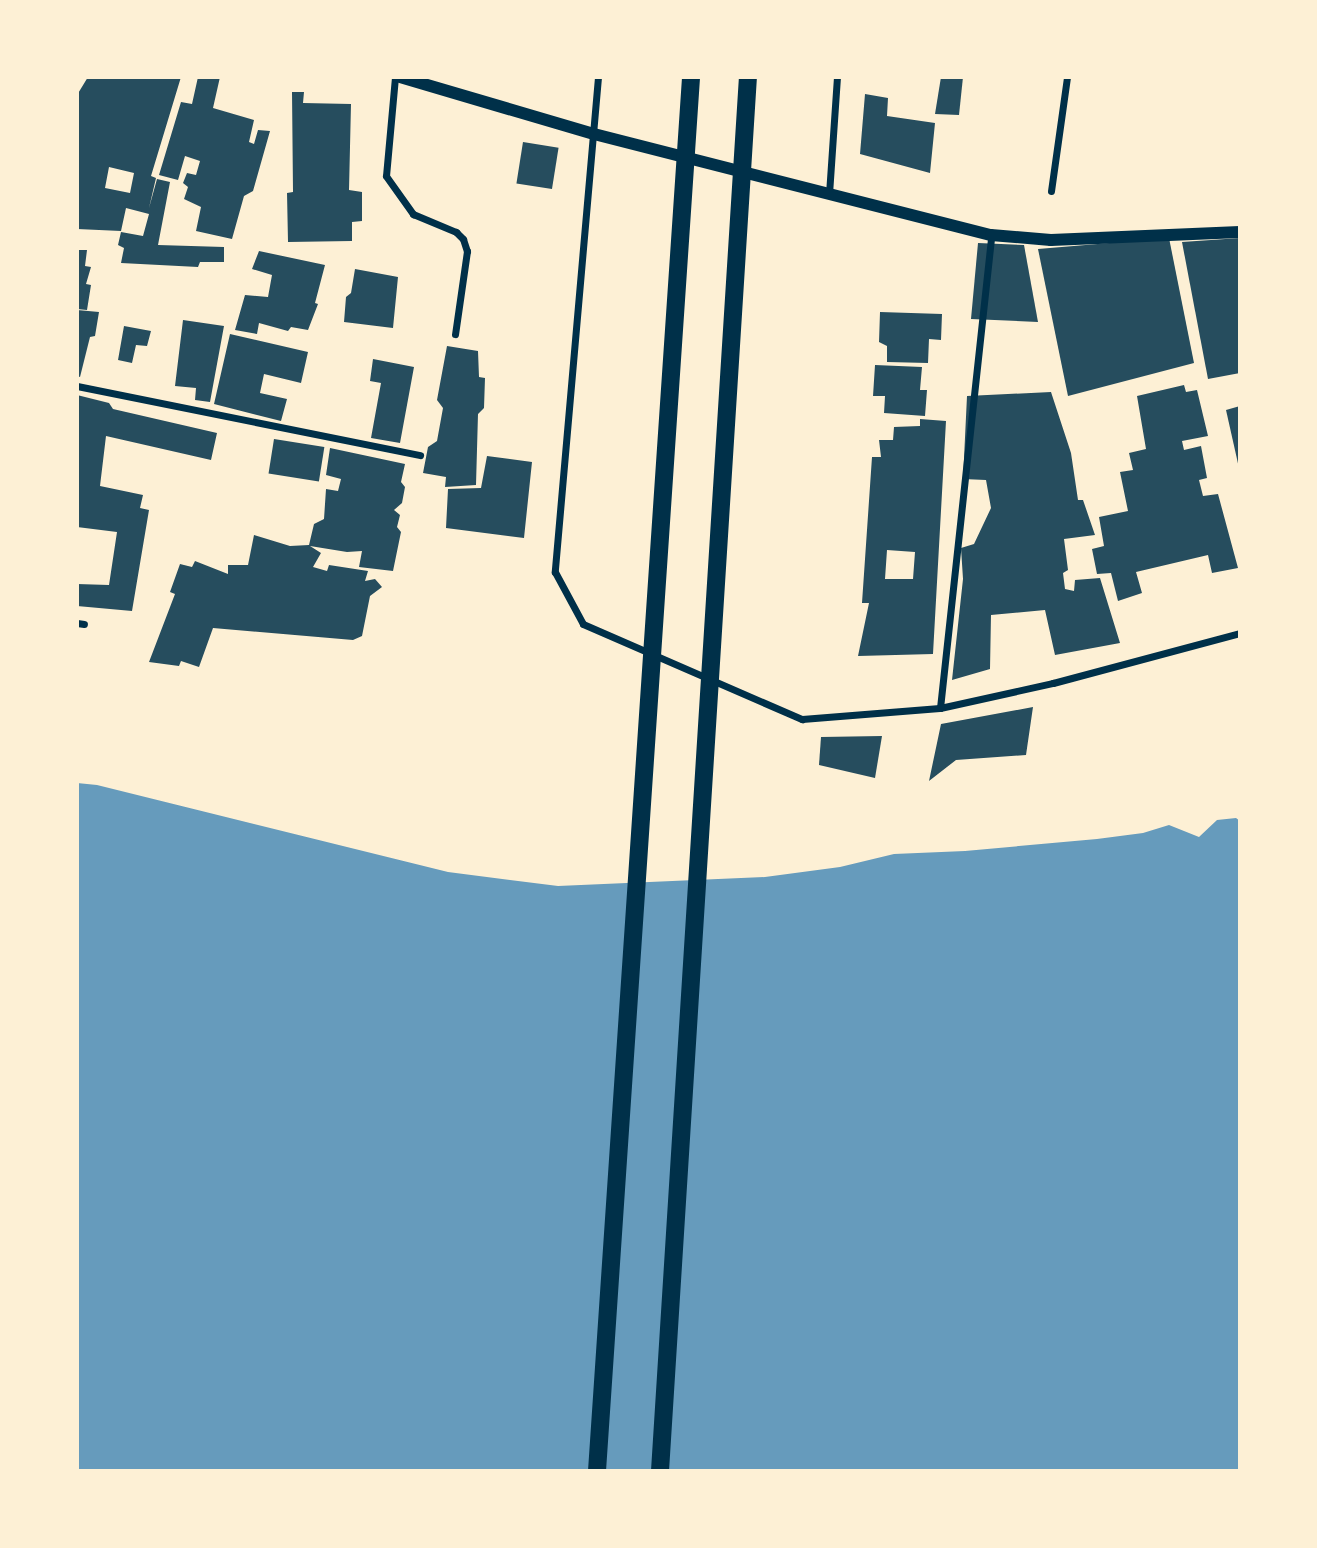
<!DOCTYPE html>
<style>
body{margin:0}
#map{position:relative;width:1317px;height:1548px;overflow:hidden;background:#fdf0d5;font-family:"Libre Baskerville",serif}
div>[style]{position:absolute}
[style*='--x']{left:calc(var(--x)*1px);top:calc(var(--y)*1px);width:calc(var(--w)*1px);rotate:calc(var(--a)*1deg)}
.water>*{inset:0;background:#669bbc}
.building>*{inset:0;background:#264d5e;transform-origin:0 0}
.minor>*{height:7px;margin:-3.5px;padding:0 3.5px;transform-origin:3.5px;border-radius:3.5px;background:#003049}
.tertiary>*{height:12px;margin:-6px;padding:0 6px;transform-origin:6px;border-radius:6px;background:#003049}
.primary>*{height:18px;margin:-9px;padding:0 9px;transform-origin:9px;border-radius:9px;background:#003049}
span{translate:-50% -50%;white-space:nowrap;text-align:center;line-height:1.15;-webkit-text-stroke:7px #fdf0d5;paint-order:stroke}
.frame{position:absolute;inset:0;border:79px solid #fdf0d5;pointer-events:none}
</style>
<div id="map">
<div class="water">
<div style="clip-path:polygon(77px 783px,97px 785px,448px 872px,558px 886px,765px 877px,840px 867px,894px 854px,965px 851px,1097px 839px,1143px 833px,1169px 825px,1199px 837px,1217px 820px,1236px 818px,1240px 821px,1240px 1471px,77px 1471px)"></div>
</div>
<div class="building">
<div style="clip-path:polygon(evenodd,88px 77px,181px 77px,151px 176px,156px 178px,149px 208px,157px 179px,170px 182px,158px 245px,224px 247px,224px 262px,200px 262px,198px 267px,121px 263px,124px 248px,118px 245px,121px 232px,143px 236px,149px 214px,126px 208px,121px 231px,77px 229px,77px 95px,88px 77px,109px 167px,134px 173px,130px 193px,105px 188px,109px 167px)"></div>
<div style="clip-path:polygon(198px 77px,220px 77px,213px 108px,254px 120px,249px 142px,254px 144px,258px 130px,270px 131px,253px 191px,244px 196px,232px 239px,196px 231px,201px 207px,184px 199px,188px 187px,183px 183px,187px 173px,196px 175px,200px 161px,185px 156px,178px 180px,159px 175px,181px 102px,192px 104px)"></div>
<div style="clip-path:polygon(941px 77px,963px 77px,959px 115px,935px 114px)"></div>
<div style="clip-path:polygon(292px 92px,304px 92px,303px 103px,351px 104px,349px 190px,362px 192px,362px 221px,352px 222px,352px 241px,288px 242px,287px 193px,293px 192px)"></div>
<div style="clip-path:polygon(865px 94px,888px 98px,887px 116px,935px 123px,930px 173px,860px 154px)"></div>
<div style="left:523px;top:142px;width:36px;height:42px;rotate:9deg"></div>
<div style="clip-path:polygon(1169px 238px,1194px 363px,1068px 396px,1038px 249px)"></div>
<div style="clip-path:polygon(1240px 238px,1240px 373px,1208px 379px,1182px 242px)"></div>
<div style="clip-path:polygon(978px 243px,1024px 245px,1038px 322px,971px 319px)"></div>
<div style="clip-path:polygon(77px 250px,87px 250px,85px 266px,91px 267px,86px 284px,91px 285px,87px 310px,77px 309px)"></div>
<div style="clip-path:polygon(259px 251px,325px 265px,315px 303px,318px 304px,308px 330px,291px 327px,288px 331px,259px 323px,257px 334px,235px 330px,245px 295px,268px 297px,272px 275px,252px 269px)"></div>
<div style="clip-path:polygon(355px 269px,398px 277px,393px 328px,344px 322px,346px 297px,351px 293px)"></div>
<div style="clip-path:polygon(77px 310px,99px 312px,95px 336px,90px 337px,80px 377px,77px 376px)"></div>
<div style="clip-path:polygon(880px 312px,942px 314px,941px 340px,929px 339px,928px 363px,887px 362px,887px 346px,879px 342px)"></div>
<div style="clip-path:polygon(183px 320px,224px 326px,210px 402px,195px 400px,196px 388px,175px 386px)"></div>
<div style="clip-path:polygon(124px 326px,151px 331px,147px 346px,136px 345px,132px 363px,118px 360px)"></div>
<div style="clip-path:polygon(230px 334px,308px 352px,301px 383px,264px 374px,260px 393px,287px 399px,281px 421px,214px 404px)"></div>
<div style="clip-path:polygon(447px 346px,478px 351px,479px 377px,485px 378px,484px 408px,478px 414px,476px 485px,445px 487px,446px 477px,423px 473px,428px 447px,437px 441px,443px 408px,437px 400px)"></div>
<div style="clip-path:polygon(373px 359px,414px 367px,400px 443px,371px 438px,381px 383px,370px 381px)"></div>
<div style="clip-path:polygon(875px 365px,922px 367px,920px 390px,927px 390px,925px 416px,884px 413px,885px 396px,873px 396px)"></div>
<div style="clip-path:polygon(1184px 385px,1186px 392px,1197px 390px,1208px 436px,1182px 441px,1184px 450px,1201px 446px,1207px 478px,1199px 480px,1203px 496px,1218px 494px,1238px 568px,1212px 573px,1208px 555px,1136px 572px,1142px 593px,1118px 601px,1111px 573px,1097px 574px,1092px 549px,1104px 546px,1099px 517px,1128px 511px,1120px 472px,1133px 470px,1129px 453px,1146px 449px,1137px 396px)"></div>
<div style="clip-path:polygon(1051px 392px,1071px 453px,1078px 500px,1083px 500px,1095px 535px,1064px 539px,1068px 570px,1063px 573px,1065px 589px,1074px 591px,1075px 580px,1100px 578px,1120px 643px,1055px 655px,1045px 610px,991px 615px,990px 669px,952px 680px,963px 579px,961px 548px,974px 544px,991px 508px,986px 480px,963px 479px,967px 396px)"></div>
<div style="clip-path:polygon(77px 395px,109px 403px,113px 409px,217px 433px,211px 460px,106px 436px,100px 486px,143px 495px,140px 508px,149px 510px,132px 611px,77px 606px,77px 584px,109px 585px,117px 532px,77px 527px)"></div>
<div style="clip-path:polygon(1240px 406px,1240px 468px,1239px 468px,1226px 410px)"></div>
<div style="clip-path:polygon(evenodd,920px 419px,946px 421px,933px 654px,858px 656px,869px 603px,862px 603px,872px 457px,881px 457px,879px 440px,893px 440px,894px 427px,920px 426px,920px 419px,887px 550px,915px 552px,913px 579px,885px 579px,887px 550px)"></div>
<div style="left:274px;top:439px;width:51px;height:35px;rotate:9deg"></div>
<div style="clip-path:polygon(330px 448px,405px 464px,401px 482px,405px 487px,402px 503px,394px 510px,400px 515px,397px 527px,401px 532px,393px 571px,359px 567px,362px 551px,347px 552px,310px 546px,321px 553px,313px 567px,327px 571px,329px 565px,368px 571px,365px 581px,375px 579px,382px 587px,370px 596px,362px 636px,353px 640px,213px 628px,199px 667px,181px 661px,179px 666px,149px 662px,175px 594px,170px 592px,180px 564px,192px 567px,195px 561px,228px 574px,228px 565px,248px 565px,254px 535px,290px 546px,309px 545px,314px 524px,324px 519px,326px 489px,338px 491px,341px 479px,326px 475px)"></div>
<div style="clip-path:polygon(487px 456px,532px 462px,524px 538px,446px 528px,448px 489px,481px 488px)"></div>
<div style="clip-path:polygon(1033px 707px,1026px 755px,956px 760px,929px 781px,941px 724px)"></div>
<div style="clip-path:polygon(882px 736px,875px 778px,819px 765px,821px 737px)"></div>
</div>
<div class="minor">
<div style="--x:395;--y:77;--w:99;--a:95.2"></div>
<div style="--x:386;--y:176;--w:47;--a:54.6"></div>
<div style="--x:413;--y:214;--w:47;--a:22.7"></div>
<div style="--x:456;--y:232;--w:10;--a:45"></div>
<div style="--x:463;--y:239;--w:13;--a:72"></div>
<div style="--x:467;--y:251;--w:84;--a:98.2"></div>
<div style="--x:598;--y:77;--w:497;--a:95"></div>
<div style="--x:555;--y:572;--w:59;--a:61.7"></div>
<div style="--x:583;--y:624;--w:239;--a:23.5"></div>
<div style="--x:802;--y:719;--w:138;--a:-4.6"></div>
<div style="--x:940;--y:708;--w:116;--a:-12.5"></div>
<div style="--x:1053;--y:683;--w:194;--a:-15"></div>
<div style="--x:1051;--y:191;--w:115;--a:-82"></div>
<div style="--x:829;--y:194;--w:117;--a:-86.1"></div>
<div style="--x:77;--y:386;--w:350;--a:11.4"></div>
<div style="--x:77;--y:623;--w:7;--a:8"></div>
<div style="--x:940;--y:708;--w:476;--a:-83.8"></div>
</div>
<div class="tertiary">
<div style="--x:400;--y:77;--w:202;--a:16.4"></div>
<div style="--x:594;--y:134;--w:410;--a:14.3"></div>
<div style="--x:991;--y:235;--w:60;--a:4.8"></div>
<div style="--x:1051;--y:240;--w:189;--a:-2.4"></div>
</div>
<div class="primary">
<div style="--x:597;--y:1471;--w:1397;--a:-86.14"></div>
<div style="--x:660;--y:1471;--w:1397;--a:-86.39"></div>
</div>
<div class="frame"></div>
</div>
